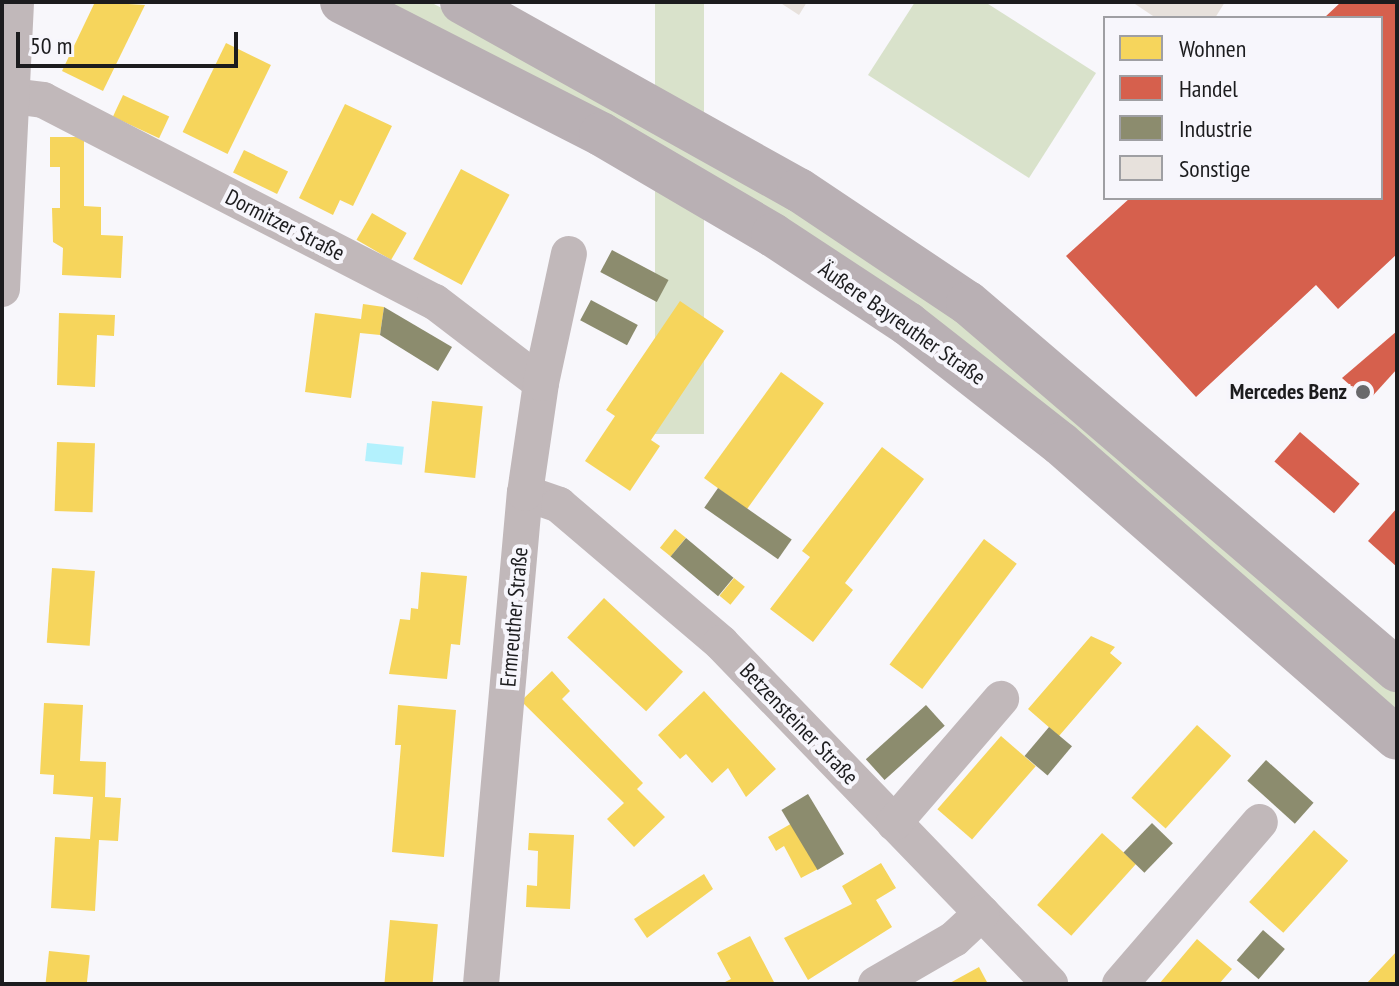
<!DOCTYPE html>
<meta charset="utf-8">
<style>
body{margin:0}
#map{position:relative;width:1399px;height:986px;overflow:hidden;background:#f8f7fb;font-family:"PT Sans Narrow",sans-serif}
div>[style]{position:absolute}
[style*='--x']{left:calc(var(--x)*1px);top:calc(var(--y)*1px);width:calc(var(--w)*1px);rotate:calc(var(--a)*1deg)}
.green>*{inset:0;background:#d9e2cb;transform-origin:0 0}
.water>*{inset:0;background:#b3f1fd;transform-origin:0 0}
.homes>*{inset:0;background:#f6d55c;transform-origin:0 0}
.shops>*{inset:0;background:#d6604d;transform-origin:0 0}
.industry>*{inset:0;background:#8c8c6e;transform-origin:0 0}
.building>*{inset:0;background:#e7e1dc}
.minor>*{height:36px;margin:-18px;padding:0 18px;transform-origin:18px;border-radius:18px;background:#c1b8ba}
.major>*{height:44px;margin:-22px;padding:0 22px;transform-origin:22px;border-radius:22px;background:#b9b0b4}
.dots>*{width:22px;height:22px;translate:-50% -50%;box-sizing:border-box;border:4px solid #f7f6fc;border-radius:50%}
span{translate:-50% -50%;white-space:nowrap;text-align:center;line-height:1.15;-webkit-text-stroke:8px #f7f6fc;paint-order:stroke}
.street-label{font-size:22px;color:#1c1c1e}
.poi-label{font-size:22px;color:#1c1c1e;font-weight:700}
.right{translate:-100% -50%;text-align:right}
.frame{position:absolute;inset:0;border:4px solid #1c1c1e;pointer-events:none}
.legend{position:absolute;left:1103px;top:16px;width:280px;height:184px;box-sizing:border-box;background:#f7f6fc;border:2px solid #9f9fa3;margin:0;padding:10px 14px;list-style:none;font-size:24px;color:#1c1c1e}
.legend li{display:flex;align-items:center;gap:16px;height:40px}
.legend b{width:40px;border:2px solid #9f9fa3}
.scale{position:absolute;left:16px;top:32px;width:222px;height:36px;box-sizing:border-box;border:4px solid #1c1c1e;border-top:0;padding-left:10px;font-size:24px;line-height:28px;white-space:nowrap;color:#1c1c1e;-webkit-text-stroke:6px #f7f6fc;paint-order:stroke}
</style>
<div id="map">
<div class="green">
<div style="clip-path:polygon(375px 2px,430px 2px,537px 57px,644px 116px,935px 299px,1397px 691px,1397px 719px,1143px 497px)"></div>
<div style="left:655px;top:2px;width:49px;height:432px"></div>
<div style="clip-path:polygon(915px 2px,985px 2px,1096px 73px,1029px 178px,868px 75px)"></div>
</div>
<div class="water">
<div style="left:367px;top:443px;width:37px;height:18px;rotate:6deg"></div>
</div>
<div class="homes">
<div style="clip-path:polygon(95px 2px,145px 5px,103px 91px,62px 71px)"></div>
<div style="left:226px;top:43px;width:50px;height:99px;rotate:26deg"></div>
<div style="left:123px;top:95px;width:51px;height:24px;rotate:25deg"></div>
<div style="clip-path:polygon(345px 104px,392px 126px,353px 206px,340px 200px,333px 215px,299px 198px)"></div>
<div style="clip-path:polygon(50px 137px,84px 137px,84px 206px,101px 207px,101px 235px,123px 236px,121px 278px,62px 275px,63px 248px,53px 242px,52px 208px,60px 208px,60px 167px,50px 167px)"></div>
<div style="left:244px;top:150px;width:49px;height:25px;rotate:26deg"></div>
<div style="left:461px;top:169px;width:55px;height:102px;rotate:28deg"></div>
<div style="left:372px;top:213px;width:40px;height:31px;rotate:30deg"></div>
<div style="clip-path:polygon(680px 301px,724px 331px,651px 440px,660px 446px,630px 491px,585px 461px,615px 416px,606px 410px)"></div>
<div style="clip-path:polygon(363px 304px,384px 307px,380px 335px,360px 333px,351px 398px,305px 392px,315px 313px,361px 319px)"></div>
<div style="clip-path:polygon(59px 313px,115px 315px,114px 336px,97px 335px,95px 387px,57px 385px)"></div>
<div style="left:781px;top:372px;width:53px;height:131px;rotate:36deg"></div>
<div style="left:432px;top:401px;width:51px;height:72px;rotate:6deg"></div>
<div style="left:57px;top:442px;width:38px;height:69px;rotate:2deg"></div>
<div style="clip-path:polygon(882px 447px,924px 479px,845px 583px,853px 590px,813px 642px,770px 609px,810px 557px,802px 551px)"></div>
<div style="left:675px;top:529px;width:14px;height:24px;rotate:39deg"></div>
<div style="left:984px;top:539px;width:41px;height:157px;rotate:37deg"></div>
<div style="left:52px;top:568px;width:43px;height:75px;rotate:4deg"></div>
<div style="clip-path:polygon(421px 572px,467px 576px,460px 645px,451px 644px,447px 679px,389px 674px,400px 619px,410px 620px,411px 608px,418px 609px)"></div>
<div style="left:734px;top:578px;width:14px;height:23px;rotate:39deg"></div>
<div style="left:604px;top:598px;width:108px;height:54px;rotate:43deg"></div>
<div style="clip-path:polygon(1091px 636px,1115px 647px,1110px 653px,1122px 663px,1059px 736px,1028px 709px)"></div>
<div style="clip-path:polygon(552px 671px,570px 691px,562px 699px,643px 783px,637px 789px,665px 817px,634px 847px,607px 819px,624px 803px,521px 701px)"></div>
<div style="clip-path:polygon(704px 691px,776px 769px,746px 797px,728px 768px,712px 783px,686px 754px,680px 759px,658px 735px)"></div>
<div style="clip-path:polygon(44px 703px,83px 705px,80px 761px,106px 762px,105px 797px,121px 798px,118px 841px,99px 840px,95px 911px,51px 908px,55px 837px,90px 839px,93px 797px,53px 794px,54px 775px,40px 774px)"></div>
<div style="clip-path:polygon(398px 705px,456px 710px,444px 857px,392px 852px,401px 745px,395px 745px)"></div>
<div style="left:1197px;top:725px;width:46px;height:98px;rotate:42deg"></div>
<div style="left:1001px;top:736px;width:46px;height:97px;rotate:41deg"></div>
<div style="clip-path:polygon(794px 822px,820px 868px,801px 878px,784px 846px,776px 851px,768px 837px)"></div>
<div style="left:1314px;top:830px;width:46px;height:97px;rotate:42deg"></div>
<div style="clip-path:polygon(529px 833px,574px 835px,570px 909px,526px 907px,527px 885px,537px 886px,538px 851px,528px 850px)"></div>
<div style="left:1102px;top:833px;width:46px;height:97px;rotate:42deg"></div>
<div style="clip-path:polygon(881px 863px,896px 888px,876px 900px,892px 927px,808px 980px,784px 938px,852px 904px,842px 886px)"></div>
<div style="clip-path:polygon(704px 874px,713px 889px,647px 938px,634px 919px)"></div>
<div style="left:390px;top:920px;width:48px;height:64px;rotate:5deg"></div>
<div style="clip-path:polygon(750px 936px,775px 984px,721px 984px,731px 979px,717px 953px)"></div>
<div style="clip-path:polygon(1197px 939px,1232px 969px,1219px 984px,1159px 984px)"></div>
<div style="left:49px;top:951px;width:41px;height:33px;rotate:6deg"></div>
<div style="clip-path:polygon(1397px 951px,1397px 984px,1366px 984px,1383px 966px)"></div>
<div style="clip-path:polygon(979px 967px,988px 984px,948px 984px)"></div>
</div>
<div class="shops">
<div style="clip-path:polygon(1341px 2px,1397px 2px,1397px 254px,1338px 309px,1316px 285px,1196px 397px,1066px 256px,1130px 198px,1381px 198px,1381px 18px,1324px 18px)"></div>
<div style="clip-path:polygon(1397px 331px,1397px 369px,1368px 401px,1342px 378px)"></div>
<div style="left:1300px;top:432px;width:79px;height:39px;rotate:41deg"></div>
<div style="clip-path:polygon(1397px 508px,1397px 567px,1368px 541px)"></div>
</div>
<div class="industry">
<div style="left:612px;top:250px;width:64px;height:25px;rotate:28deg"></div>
<div style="left:591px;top:300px;width:53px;height:23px;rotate:28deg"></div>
<div style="clip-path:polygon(384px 307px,452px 347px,438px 371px,380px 335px)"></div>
<div style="left:718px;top:488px;width:90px;height:24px;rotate:35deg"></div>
<div style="left:686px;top:538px;width:62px;height:24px;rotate:40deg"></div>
<div style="left:926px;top:705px;width:28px;height:81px;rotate:48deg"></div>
<div style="left:1049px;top:727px;width:30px;height:38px;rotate:40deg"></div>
<div style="left:1266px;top:760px;width:64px;height:28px;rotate:42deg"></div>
<div style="left:808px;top:794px;width:70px;height:31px;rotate:59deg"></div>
<div style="left:1152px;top:823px;width:29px;height:41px;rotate:44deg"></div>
<div style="left:1263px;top:930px;width:29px;height:40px;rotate:41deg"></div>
</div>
<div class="building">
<div style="clip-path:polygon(779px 2px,807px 2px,799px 15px)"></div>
<div style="clip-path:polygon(1132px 2px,1225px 2px,1215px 18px,1156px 18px)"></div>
</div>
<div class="minor">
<div style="--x:12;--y:96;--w:31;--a:7"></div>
<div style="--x:43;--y:100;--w:441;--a:27.3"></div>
<div style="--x:435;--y:302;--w:133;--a:37.4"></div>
<div style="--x:2;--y:289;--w:287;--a:-87.2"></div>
<div style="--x:525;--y:493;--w:36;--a:19"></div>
<div style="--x:559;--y:505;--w:213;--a:40.4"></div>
<div style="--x:721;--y:643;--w:474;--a:46"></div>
<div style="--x:894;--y:823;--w:164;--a:-49.2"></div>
<div style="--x:481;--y:984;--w:493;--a:-84.9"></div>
<div style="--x:525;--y:493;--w:111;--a:-81.7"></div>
<div style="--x:541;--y:383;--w:132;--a:-77.8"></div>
<div style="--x:876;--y:984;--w:90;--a:-30"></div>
<div style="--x:954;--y:939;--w:38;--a:-43"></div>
<div style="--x:1120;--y:984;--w:214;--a:-49.2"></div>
</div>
<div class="major">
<div style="--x:342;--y:2;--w:291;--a:27"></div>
<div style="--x:601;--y:134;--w:199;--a:30.4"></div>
<div style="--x:773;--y:235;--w:162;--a:33.4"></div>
<div style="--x:908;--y:324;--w:194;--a:38.1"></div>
<div style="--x:1061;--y:444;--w:446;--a:41.2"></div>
<div style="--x:462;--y:2;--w:386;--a:29.2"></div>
<div style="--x:799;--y:190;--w:203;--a:33.8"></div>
<div style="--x:968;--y:303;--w:565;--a:40.55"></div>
</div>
<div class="dots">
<div style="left:1363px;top:392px;background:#69696b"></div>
</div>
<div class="street-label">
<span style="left:285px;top:225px;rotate:27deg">Dormitzer Straße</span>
<span style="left:902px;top:323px;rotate:35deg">Äußere Bayreuther Straße</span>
<span style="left:514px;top:617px;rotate:-85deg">Ermreuther Straße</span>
<span style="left:799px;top:724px;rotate:46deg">Betzensteiner Straße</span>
</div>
<div class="poi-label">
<span class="right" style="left:1347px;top:392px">Mercedes Benz</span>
</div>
<div class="frame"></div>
<ul class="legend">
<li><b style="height:22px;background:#f6d55c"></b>Wohnen</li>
<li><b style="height:22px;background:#d6604d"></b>Handel</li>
<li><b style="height:22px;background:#8c8c6e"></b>Industrie</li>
<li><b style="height:22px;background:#e7e1dc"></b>Sonstige</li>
</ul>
<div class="scale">50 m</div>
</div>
